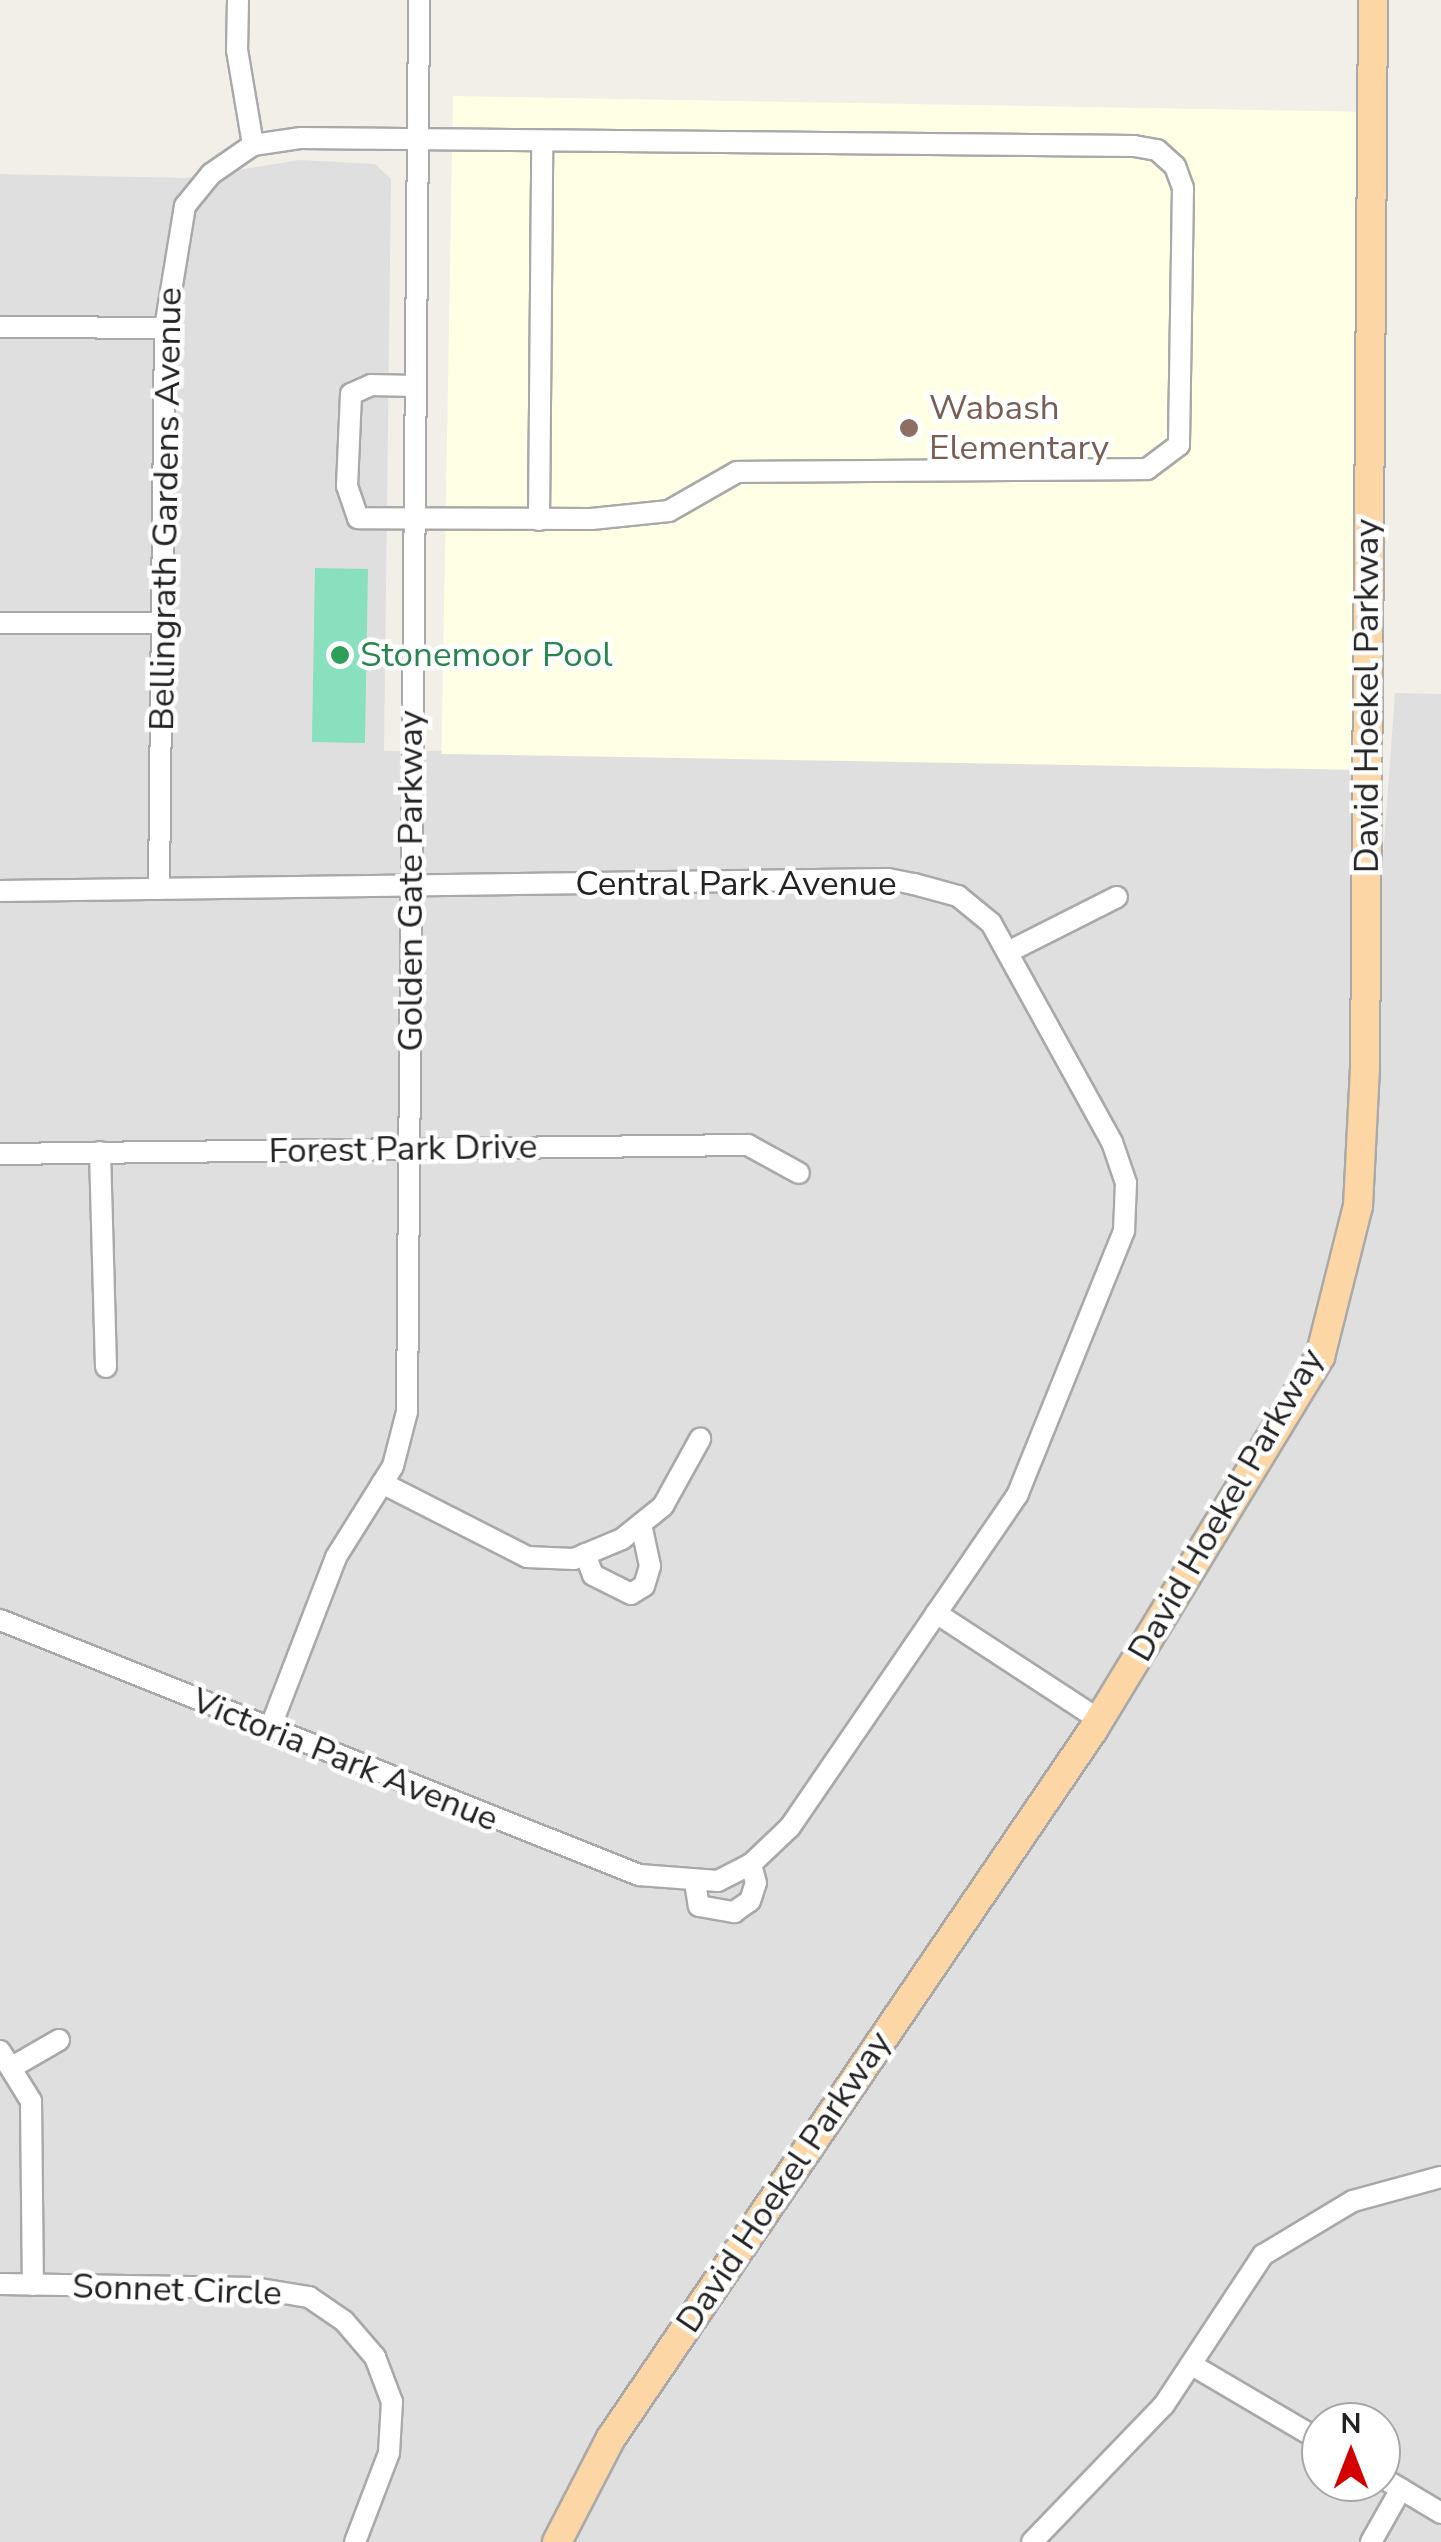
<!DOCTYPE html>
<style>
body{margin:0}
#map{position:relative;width:1441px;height:2542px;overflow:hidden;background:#f2efe9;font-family:"Nunito Sans",sans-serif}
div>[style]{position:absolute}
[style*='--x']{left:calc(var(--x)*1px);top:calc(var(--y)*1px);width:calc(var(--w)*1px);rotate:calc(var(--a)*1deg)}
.residential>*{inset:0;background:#e0dfdf}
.education>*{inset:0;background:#ffffe5;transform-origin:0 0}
.pitch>*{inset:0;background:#88e0be;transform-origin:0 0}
.roads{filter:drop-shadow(2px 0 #a9a9a9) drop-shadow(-2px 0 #a9a9a9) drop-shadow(0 2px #a9a9a9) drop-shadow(0 -2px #a9a9a9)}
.minor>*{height:20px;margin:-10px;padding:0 10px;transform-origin:10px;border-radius:10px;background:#fff}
.major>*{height:28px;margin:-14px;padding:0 14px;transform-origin:14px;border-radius:14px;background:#fcd6a4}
.dots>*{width:28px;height:28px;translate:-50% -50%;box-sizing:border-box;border:5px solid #fff;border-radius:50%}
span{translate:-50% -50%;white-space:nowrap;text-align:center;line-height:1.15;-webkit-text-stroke:9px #fff;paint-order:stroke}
.education-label{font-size:35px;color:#785e54}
.left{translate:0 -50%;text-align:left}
.street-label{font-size:35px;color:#222}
.leisure-label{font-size:35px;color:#27864d}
.north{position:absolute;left:1301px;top:2402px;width:100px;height:100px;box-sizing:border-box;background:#fff;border:2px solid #a7a7a7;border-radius:50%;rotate:0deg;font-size:28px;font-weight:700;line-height:40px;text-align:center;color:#222}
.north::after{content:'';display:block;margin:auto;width:35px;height:45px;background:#d40000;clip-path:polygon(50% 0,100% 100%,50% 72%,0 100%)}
</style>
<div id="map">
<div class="residential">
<div style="clip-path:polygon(evenodd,300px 160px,375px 164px,391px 179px,384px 751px,1366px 745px,1372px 1007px,1395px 693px,1441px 694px,1441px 2542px,0 2542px,0 174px,185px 178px,300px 160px,1321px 2422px,1381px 2422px,1381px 2482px,1321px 2482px,1321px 2422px)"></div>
</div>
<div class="education">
<div style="left:453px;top:96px;width:919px;height:658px;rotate:1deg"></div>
</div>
<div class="pitch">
<div style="left:315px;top:568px;width:53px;height:174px;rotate:1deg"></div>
</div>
<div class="roads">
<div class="minor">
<div style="--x:238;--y:0;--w:50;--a:91.1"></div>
<div style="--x:237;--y:50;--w:96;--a:80.4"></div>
<div style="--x:0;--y:327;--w:165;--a:0.3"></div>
<div style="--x:539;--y:520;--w:378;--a:-89.5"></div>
<div style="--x:0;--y:623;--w:162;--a:0"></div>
<div style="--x:159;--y:889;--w:561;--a:-89.39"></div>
<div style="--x:165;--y:328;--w:124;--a:-80.7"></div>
<div style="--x:185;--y:206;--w:41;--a:-50.9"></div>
<div style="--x:211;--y:174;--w:51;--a:-34.6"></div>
<div style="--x:253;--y:145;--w:49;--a:-8.3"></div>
<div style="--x:301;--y:138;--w:833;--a:0.55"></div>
<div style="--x:1134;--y:146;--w:23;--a:10"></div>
<div style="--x:1157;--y:150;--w:24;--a:42"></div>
<div style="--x:1175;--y:166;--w:23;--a:70"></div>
<div style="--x:1183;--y:188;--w:257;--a:90.9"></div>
<div style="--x:1179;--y:445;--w:40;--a:143"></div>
<div style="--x:1147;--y:469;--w:410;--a:179.6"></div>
<div style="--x:737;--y:472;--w:78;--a:150.2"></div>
<div style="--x:669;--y:511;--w:78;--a:174.1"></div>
<div style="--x:591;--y:519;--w:233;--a:-179.8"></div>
<div style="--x:358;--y:518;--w:34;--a:-109"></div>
<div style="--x:347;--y:486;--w:92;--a:-87.5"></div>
<div style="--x:351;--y:394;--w:22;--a:-24"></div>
<div style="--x:371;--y:385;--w:44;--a:1.3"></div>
<div style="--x:0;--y:891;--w:888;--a:-0.77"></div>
<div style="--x:888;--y:879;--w:26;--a:11"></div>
<div style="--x:914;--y:884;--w:46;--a:15.3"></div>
<div style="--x:958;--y:896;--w:43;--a:39.3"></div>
<div style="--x:991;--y:923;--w:250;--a:61.1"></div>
<div style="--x:1112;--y:1142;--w:43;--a:71.1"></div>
<div style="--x:1126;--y:1183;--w:48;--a:92.4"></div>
<div style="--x:1124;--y:1231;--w:284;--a:112"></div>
<div style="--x:1018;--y:1494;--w:404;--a:124.4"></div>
<div style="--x:790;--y:1827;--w:54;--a:136.5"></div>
<div style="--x:751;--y:1864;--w:37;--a:153"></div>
<div style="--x:718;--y:1881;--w:79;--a:-175.7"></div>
<div style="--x:639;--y:1875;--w:688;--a:-158.24"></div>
<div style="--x:1008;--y:952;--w:122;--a:-26.8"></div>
<div style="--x:100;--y:1152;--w:215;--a:88.4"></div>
<div style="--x:0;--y:1154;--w:748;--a:-0.69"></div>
<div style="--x:748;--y:1145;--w:58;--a:28.8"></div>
<div style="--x:382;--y:1483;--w:163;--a:27"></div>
<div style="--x:527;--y:1557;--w:47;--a:2.4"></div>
<div style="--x:574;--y:1559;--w:52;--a:-22.6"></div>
<div style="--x:622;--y:1539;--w:53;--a:-38.8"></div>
<div style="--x:663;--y:1506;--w:77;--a:-61.1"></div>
<div style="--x:585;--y:1554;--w:22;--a:69"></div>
<div style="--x:593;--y:1575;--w:42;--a:26.6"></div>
<div style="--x:631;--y:1594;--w:15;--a:-32"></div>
<div style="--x:644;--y:1586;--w:21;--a:-73"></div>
<div style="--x:650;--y:1566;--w:43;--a:-102.1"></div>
<div style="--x:936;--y:1613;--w:194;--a:33.2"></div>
<div style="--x:269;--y:1731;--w:186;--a:-68.9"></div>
<div style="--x:336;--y:1557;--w:107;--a:-57.9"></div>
<div style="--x:393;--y:1466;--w:56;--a:-75.5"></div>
<div style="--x:407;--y:1412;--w:1412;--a:-89.51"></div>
<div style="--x:695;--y:1882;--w:24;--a:81"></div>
<div style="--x:699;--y:1906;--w:36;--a:10"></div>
<div style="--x:734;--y:1912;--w:19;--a:-35"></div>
<div style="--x:750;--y:1901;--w:19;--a:-72"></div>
<div style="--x:756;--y:1883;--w:20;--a:-105"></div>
<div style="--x:0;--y:2051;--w:59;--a:58.2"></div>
<div style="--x:31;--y:2101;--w:184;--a:89.4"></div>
<div style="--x:14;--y:2066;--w:52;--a:-30"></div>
<div style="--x:0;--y:2284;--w:254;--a:0.9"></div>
<div style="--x:254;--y:2288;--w:56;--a:9.3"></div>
<div style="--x:309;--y:2297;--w:42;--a:34.4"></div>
<div style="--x:344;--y:2321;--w:48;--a:49.3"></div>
<div style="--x:375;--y:2357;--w:48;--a:69.3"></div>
<div style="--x:392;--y:2402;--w:51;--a:93.4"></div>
<div style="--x:389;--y:2453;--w:95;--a:110.9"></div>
<div style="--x:1192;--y:2365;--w:150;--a:30.5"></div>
<div style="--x:1381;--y:2477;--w:70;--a:31"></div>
<div style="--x:1032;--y:2542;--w:190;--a:-46.1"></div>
<div style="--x:1164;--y:2405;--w:180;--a:-56.6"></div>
<div style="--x:1263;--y:2255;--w:105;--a:-31"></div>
<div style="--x:1353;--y:2201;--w:91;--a:-15.3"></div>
<div style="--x:1371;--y:2542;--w:61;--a:-60.5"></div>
</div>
<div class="major">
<div style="--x:557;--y:2542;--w:117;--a:-62.6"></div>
<div style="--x:611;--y:2438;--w:856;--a:-55.75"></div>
<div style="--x:1093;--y:1730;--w:437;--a:-58.7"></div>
<div style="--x:1320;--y:1357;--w:156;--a:-75.9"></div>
<div style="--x:1358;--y:1206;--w:138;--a:-87.1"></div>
<div style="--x:1365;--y:1068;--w:1068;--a:-89.57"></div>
</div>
</div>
<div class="dots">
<div style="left:909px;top:428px;background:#8d6e63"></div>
<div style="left:340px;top:655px;background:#2e9e5b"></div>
</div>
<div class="education-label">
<span class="left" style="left:929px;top:428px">Wabash<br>Elementary</span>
</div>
<div class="street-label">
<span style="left:166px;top:509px;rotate:-89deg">Bellingrath Gardens Avenue</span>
<span style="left:1367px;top:696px;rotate:-90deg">David Hoekel Parkway</span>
<span style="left:411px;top:881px;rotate:-90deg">Golden Gate Parkway</span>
<span style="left:736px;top:884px">Central Park Avenue</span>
<span style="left:403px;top:1149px;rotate:-1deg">Forest Park Drive</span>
<span style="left:1226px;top:1505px;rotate:-60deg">David Hoekel Parkway</span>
<span style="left:345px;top:1760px;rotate:22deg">Victoria Park Avenue</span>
<span style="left:784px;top:2182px;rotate:-56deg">David Hoekel Parkway</span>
<span style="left:177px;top:2290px;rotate:2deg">Sonnet Circle</span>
</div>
<div class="leisure-label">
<span class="left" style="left:360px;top:655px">Stonemoor Pool</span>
</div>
<div class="north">N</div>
</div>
